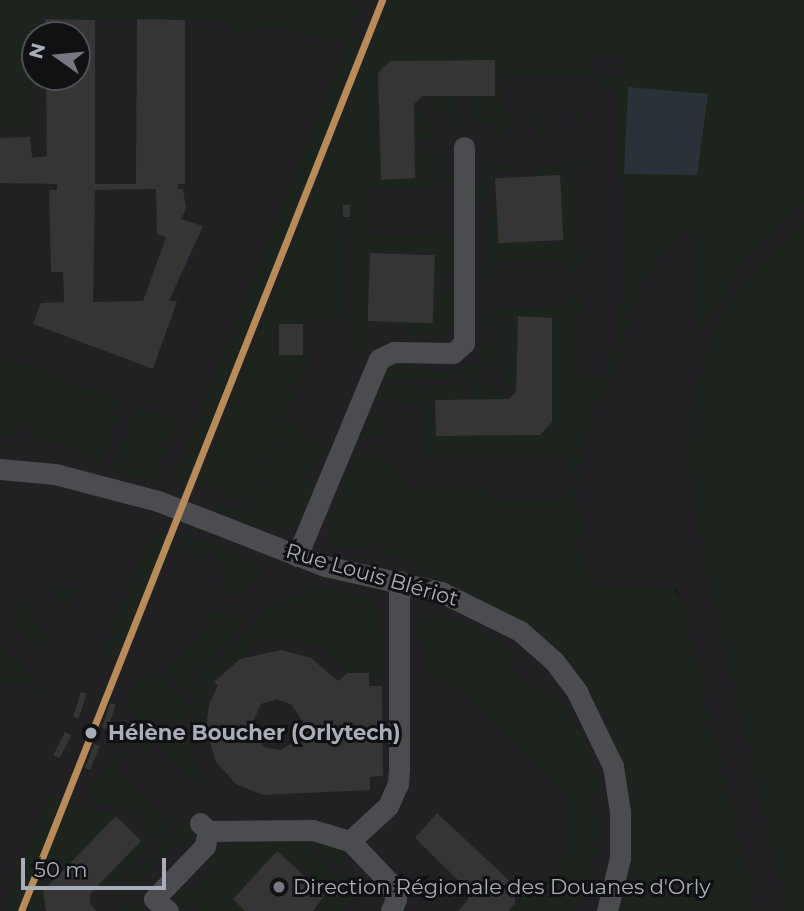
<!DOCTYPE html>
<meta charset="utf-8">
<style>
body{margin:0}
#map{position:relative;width:804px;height:911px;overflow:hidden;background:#171717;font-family:Montserrat,sans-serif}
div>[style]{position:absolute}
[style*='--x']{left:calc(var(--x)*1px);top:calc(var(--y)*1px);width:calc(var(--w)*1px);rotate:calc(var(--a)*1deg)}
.built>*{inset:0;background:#212123}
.green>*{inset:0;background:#1d241e;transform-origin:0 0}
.water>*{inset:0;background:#2a3239}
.building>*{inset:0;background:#353536;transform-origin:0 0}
.minor>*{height:21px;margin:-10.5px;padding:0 10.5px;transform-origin:10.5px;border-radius:10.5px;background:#4b4c50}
.tram-1>*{height:7px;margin:-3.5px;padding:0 3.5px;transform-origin:3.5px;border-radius:3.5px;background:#b98b59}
.dots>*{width:19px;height:19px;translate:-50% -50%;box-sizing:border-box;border:4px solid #111113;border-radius:50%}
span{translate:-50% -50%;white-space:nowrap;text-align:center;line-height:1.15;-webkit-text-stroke:6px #111113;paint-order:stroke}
.street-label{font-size:21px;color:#a8adb8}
.stop-label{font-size:21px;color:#a8adb8;font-weight:700}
.left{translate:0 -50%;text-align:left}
.poi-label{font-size:21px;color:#a8adb8}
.north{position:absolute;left:21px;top:21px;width:70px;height:70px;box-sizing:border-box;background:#111113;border:2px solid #4d4f55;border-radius:50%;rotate:285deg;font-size:19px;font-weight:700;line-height:28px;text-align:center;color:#a8adb8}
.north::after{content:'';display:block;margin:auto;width:24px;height:32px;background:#757880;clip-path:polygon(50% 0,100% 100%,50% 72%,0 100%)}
.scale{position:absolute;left:21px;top:858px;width:145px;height:32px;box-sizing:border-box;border:4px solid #a8adb8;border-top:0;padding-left:9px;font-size:21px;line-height:24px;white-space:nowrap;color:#a8adb8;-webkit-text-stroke:5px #111113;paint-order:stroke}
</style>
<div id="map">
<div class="built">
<div style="clip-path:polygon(evenodd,0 0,804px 0,804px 911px,756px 911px,678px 592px,672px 587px,588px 586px,620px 691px,634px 911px,0 911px,0 0,35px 35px,77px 35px,77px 77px,35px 77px,35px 35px)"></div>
</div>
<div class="green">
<div style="clip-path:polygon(0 0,360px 0,350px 35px,370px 43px,192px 486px,173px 479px,350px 36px,322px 40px,287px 27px,249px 29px,238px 35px,227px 20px,39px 18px,35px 77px,40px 77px,40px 129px,0 130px)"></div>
<div style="clip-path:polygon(390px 0,804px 0,804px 205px,788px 215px,742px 264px,698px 334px,691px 223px,668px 246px,639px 290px,618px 362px,587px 429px,576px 481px,588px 586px,672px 587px,681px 598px,756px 911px,618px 911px,630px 813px,608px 719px,554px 646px,473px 593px,418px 568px,418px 562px,380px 553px,381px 546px,368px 544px,366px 549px,330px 546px,330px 521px,356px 453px,389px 455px,398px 479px,413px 488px,488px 487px,490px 501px,569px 499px,566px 454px,421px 455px,424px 387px,461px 383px,461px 400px,433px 402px,436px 436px,540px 435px,552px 423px,552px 318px,516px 318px,516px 392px,499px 374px,499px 317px,486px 295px,495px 294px,496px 308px,568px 306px,567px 293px,582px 298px,587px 310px,574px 311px,575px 377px,605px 377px,606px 351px,618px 350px,622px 262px,618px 90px,599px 89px,598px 76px,623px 76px,621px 54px,595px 55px,594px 76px,504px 77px,501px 116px,511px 116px,511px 123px,507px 132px,496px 136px,496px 123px,469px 123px,469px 96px,497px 93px,495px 60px,390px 61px,378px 73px,379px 178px,413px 180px,414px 152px,429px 152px,430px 177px,441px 188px,367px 189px,364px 254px,368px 342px,361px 354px,351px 357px,350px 206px,344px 205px,343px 318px,279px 324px,279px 355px,305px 355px,305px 365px,249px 503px,199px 483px)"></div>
<div style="clip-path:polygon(424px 96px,458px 96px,458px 131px)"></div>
<div style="clip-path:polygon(414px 104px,429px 118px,429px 140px,414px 140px)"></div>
<div style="clip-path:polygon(572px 106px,585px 117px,582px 130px,575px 135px)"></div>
<div style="clip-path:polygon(544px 108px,544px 134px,539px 134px,530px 120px,536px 110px)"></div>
<div style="clip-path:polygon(441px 151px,441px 177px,455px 177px,455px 187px,435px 175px,434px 152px)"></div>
<div style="clip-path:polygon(491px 154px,491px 166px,518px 167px,521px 154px,523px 169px,490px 172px,489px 203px,474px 203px,474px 183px,484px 182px,485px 155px)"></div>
<div style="clip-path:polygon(568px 155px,581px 156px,560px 175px,537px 176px,534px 172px,535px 166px,567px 166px)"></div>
<div style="clip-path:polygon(583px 160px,585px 171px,573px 172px,574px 251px,586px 252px,583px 271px,567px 275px,567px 261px,495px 262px,495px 276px,486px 276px,485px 212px,496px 209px,498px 243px,561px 243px,563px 178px)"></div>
<div style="clip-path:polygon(804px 221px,804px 911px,787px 911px,705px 567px,690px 468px,692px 408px,703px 362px,722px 314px,745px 279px)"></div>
<div style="clip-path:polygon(441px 225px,451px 234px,451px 279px,435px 277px,432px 253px,368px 252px,368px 235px,440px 234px)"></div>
<div style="clip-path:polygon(438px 291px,452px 291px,451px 330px,443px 335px,405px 336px,405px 325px,410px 320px,435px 317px)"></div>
<div style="clip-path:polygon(475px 313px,491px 316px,494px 323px,494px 370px,478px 354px,478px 345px,489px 344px,488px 318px,475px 318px)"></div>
<div style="clip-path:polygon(0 355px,123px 401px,101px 464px,61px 443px,27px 438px,28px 423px,14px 425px,13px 437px,0 434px)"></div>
<div style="clip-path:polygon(416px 360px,420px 370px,448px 372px,448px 378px,379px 379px,387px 362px)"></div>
<div style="clip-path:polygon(461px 363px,472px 363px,487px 378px,454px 378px,452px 372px,461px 372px)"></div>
<div style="clip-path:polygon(472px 383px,491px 383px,509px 399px,473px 400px)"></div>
<div style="clip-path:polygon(383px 384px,418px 384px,419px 406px,382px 398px,378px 393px)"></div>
<div style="clip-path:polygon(135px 406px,167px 419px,178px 416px,153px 483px,112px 470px)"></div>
<div style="clip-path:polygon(370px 416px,381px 417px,388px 434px,361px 440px)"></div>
<div style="clip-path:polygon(286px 420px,298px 425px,300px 437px,327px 446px,327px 454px,317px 460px,310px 476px,315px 488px,304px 517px,295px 515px,294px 526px,281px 531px,262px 525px,260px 529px,211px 509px,214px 501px,249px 513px)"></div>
<div style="left:154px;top:527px;width:21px;height:139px;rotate:23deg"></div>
<div style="clip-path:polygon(183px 533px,251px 560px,260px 578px,235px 595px,225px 594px,218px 578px,229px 575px,223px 563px,208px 548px,198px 558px,178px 549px)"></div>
<div style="clip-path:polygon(58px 586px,76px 590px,68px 610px,52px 594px)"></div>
<div style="clip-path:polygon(317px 587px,367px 598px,378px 607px,380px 677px,348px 673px,322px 649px,302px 642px,257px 640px,249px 643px,252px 652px,227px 665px,213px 681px,203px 722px,197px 721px,194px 688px,199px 676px,271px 607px)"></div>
<div style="clip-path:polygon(27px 603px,39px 607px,31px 617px,50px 637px,36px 646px,14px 622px,16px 609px)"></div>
<div style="clip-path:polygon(206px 611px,249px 618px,191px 677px,186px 692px,164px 672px,211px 624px,202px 614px)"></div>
<div style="clip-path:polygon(430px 611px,472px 625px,507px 647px,517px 675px,562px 705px,585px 743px,597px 779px,602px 836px,578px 911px,514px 911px,522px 896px,547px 884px,565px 856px,569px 797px,464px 691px,427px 671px,427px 645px,413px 631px,423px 614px)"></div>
<div style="clip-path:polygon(0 645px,34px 677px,48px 692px,36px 695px,35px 683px,0 683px)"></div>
<div style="clip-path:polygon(144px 672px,154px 682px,160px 676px,187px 702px,188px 719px,140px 722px,122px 705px,129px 689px)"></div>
<div style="clip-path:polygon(185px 731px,192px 762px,201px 779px,200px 787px,155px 743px,144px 753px,133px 740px,140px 732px)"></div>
<div style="clip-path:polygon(119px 753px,123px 757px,114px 768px,166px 820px,177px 810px,180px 812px,159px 838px,150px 835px,138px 811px,102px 805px,90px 796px,92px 782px)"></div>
<div style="clip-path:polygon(48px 797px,80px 810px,83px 805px,116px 816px,43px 891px,41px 911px,29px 911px,30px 899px,27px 911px,3px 911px)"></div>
<div style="clip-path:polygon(185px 818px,197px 834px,192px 848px,182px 839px,143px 880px,149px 886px,142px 893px,115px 893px)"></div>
<div style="clip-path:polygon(144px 838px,149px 847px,109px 891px,99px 885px)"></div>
<div style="clip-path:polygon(309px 839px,313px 853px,355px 895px,342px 911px,316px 911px,325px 895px,309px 879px,309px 873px,280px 851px,233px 896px,245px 911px,200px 911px,191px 902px,182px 911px,177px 905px,178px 889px,182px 885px,192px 893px,214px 870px,205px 860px,227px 843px)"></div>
<div style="clip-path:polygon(316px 840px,336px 844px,351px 856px,341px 865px,369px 893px,363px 893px,319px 851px)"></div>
<div style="clip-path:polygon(115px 904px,142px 904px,149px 911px,119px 911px)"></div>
</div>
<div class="water">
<div style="clip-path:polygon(628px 87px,708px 94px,697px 175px,624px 174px)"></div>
</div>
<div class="building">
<div style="clip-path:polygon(evenodd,45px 19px,95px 20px,95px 184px,136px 184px,137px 19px,185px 20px,185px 184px,178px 184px,178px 189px,183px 189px,186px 209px,181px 219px,203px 226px,169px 301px,177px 301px,153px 369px,33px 324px,41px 303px,64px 302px,63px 272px,51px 272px,49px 190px,57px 190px,57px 184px,0 183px,0 138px,30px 137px,32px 158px,47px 156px,46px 77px,77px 77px,77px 35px,45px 35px,45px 19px,156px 189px,157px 234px,166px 237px,143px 301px,93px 302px,95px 190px,156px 189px)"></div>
<div style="clip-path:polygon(495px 60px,495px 96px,422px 96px,414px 104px,415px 178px,381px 180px,378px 73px,390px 61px)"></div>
<div style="left:560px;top:175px;width:65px;height:65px;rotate:87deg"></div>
<div style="left:343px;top:205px;width:7px;height:12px"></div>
<div style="left:370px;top:253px;width:65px;height:68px;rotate:2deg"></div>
<div style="clip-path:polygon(518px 316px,552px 318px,552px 422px,540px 435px,436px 436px,435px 400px,509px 399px,516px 392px)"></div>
<div style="left:279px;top:324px;width:24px;height:31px"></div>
<div style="clip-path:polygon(evenodd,281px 650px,311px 658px,338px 681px,348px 673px,369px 673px,369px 686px,382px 686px,383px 776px,370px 777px,370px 790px,263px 795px,236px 784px,216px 762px,206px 729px,209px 705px,218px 685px,214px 682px,240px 659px,281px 650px,277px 699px,292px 705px,301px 719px,295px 742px,280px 750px,264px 747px,251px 726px,261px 704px,277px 699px)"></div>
<div style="left:81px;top:692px;width:6px;height:26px;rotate:18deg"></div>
<div style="left:110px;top:703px;width:6px;height:26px;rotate:18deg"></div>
<div style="left:65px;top:732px;width:7px;height:26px;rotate:27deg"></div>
<div style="clip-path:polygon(94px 744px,100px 746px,90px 770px,85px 768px)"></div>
<div style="clip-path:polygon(437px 813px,515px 886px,515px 903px,508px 911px,458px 911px,468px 900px,468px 890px,415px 838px)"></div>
<div style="clip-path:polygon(116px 816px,141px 841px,90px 894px,90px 904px,97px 911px,46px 911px,43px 891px)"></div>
<div style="clip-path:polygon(277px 851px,325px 895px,313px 911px,245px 911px,233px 899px)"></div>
</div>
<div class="minor">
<div style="--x:0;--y:469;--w:55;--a:5.2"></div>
<div style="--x:55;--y:474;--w:106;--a:14.7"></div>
<div style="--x:158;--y:501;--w:179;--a:21.3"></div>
<div style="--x:325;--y:566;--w:119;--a:12.6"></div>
<div style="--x:441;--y:592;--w:88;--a:26.3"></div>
<div style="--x:520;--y:631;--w:45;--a:41.4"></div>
<div style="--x:554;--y:661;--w:39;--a:53"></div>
<div style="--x:577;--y:692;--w:82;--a:64.1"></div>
<div style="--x:613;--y:766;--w:47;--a:81.3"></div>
<div style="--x:620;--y:812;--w:46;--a:90"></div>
<div style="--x:620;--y:858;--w:55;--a:103.8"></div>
<div style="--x:297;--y:556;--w:213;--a:-67.4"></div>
<div style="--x:379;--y:359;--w:17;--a:-25"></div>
<div style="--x:394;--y:352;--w:59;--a:1"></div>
<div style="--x:453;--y:353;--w:15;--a:-42"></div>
<div style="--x:464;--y:343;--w:196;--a:-90"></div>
<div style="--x:200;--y:823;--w:11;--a:45"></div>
<div style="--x:208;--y:831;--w:105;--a:-0.5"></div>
<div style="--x:313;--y:830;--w:39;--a:17"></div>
<div style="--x:350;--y:841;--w:52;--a:-42.6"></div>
<div style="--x:388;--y:806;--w:24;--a:-66"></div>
<div style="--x:398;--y:784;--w:16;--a:-86"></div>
<div style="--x:399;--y:768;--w:187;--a:-90"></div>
<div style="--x:350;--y:841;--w:58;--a:46.4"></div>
<div style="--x:390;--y:883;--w:17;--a:69"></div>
<div style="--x:396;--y:899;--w:13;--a:113"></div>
<div style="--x:168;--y:911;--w:18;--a:-139"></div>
<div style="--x:154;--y:899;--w:74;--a:-46.1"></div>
<div style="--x:205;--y:846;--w:15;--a:-79"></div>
</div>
<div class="tram-1">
<div style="--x:21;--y:911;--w:980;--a:-68.38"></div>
</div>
<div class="dots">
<div style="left:91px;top:733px;background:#a8adb8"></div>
<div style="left:279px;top:887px;background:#757880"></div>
</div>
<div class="street-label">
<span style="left:372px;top:575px;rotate:16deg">Rue Louis Blériot</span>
</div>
<div class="stop-label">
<span class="left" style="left:108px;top:733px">Hélène Boucher (Orlytech)</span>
</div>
<div class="poi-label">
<span class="left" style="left:293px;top:887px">Direction Régionale des Douanes d'Orly</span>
</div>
<div class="north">N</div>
<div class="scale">50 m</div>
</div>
